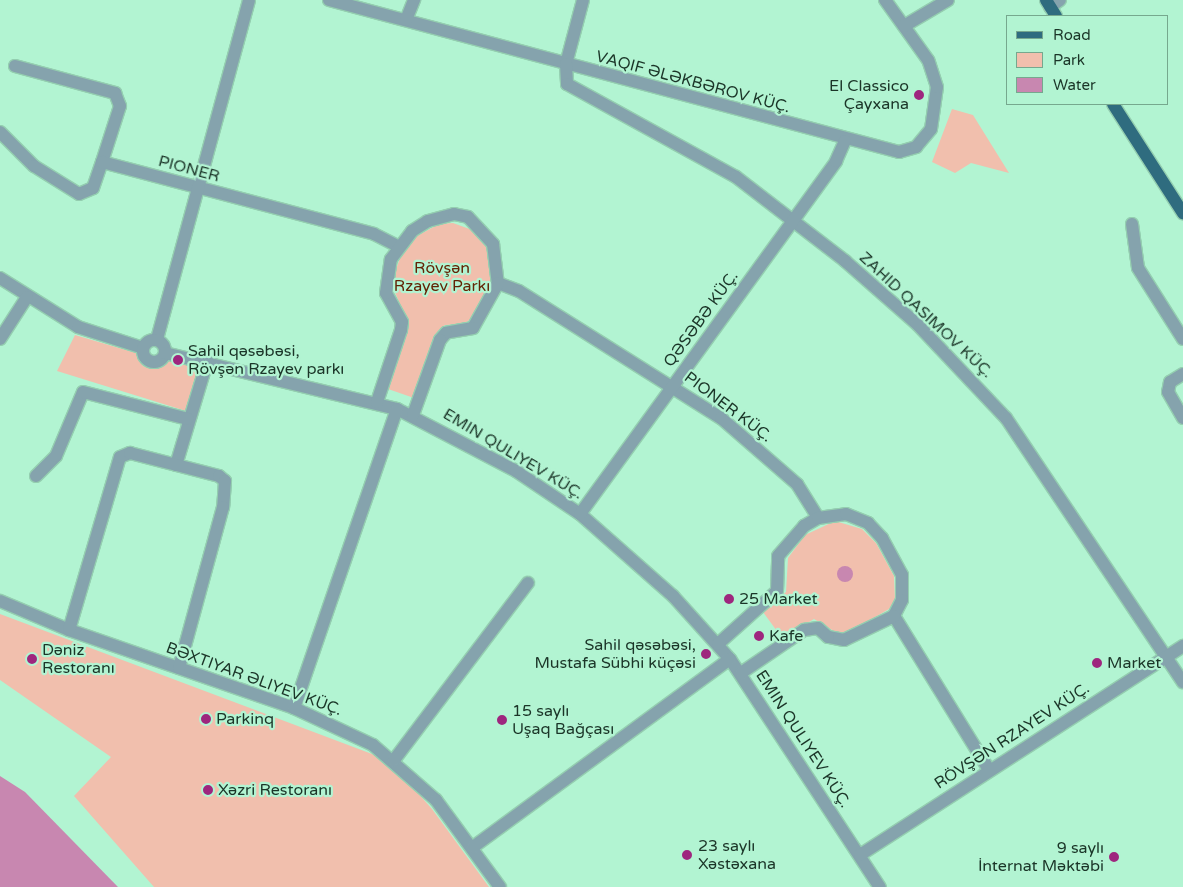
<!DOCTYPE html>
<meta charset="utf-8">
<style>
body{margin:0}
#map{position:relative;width:1183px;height:887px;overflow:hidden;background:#b2f4d2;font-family:"Varela Round",sans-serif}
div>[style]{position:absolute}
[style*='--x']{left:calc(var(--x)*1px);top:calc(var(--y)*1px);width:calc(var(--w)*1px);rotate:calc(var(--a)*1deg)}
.green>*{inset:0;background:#f1bfad}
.water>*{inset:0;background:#c887b0}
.round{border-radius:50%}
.roads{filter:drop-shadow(1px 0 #94ceb0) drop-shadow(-1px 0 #94ceb0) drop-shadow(0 1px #94ceb0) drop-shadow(0 -1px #94ceb0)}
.minor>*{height:12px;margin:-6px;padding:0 6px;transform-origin:6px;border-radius:6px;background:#85a3ad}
.minor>.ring{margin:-6px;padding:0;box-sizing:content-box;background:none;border:12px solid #85a3ad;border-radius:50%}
.major>*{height:12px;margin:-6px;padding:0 6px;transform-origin:6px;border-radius:6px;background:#2f6c7f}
.dots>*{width:14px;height:14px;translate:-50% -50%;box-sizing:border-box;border:2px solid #b2f4d2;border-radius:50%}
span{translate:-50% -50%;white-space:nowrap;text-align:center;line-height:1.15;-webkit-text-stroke:4.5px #b2f4d2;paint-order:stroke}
.street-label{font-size:16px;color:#1b3528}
.poi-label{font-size:16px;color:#1b3528}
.right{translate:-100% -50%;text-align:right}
.left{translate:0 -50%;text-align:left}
.park-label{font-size:16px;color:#632305}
.legend{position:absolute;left:1006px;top:15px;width:162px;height:90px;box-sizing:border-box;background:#b2f4d2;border:1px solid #76a88e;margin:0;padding:6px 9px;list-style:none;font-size:15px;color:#1b3528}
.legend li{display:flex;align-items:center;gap:10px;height:25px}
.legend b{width:25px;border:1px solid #76a88e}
</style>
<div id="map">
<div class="green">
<div style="clip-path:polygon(952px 109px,973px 115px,1009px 173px,971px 163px,955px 173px,932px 162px)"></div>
<div style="clip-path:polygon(453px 223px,475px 231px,487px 248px,492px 274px,488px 292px,472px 318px,464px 324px,445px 325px,438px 331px,414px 398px,388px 389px,409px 326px,391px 283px,403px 250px,417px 236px,439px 224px)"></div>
<div style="clip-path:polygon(75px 335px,136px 353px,143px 366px,152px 369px,168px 359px,200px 367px,186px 411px,57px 371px)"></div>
<div style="clip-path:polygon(835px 521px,862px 529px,876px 543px,894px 576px,895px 600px,889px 609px,848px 633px,837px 633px,814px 619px,782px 638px,763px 612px,786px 592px,788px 558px,805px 535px)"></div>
<div style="clip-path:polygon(0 614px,372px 754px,400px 773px,432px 809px,489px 887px,154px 887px,74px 796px,111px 757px,0 680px)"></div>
</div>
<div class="water">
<div class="round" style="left:837px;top:566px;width:16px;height:16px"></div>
<div style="clip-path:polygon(0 776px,25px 792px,118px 887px,0 887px)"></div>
</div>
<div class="roads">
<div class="minor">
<div style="--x:329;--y:0;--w:590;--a:14.93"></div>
<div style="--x:899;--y:152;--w:18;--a:-16"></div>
<div style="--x:916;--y:147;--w:23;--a:-50"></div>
<div style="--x:931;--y:129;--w:42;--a:-81.9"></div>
<div style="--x:937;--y:87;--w:28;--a:-108"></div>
<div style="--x:928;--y:60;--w:74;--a:-125.6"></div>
<div style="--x:583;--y:0;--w:66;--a:104.9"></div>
<div style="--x:566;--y:64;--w:20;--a:87"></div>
<div style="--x:567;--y:84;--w:193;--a:28.8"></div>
<div style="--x:736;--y:177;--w:138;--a:37.6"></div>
<div style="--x:845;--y:261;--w:96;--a:41.2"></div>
<div style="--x:917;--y:324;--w:129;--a:46.6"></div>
<div style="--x:1006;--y:418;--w:318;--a:56.2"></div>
<div style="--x:1050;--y:7;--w:12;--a:-35"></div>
<div style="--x:406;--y:20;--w:22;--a:-68"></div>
<div style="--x:904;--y:26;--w:51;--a:-30.6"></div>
<div style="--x:15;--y:66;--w:104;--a:15.1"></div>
<div style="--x:115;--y:93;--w:14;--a:69"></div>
<div style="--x:120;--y:106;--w:59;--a:107.8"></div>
<div style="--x:0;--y:132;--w:48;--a:45"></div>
<div style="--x:34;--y:166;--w:53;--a:31.9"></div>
<div style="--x:79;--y:194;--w:15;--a:-23"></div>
<div style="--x:93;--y:188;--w:28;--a:-71"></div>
<div style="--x:102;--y:162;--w:281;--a:14.8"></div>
<div style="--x:374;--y:234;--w:27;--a:27"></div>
<div style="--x:1132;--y:224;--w:44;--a:82.2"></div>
<div style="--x:1138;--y:268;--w:84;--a:57.6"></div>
<div style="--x:0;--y:278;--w:92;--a:32.1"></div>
<div style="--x:78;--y:327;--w:68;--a:17.9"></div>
<div style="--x:498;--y:283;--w:22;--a:21"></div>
<div style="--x:519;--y:291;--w:239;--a:32.2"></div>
<div style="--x:721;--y:418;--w:101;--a:41"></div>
<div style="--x:797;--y:484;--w:40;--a:58"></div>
<div style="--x:0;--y:339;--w:50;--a:-57.3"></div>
<div style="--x:157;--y:339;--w:351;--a:-74.8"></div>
<div class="ring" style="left:143px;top:340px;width:10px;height:10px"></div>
<div style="--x:165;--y:353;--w:239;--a:13.6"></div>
<div style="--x:397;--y:409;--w:134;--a:27.5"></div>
<div style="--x:516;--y:471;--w:77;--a:33.9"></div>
<div style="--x:580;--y:514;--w:124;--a:41.4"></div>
<div style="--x:673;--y:596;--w:85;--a:47.9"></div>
<div style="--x:730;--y:659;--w:273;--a:56.7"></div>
<div style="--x:1183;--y:374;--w:15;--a:148"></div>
<div style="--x:1170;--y:382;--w:10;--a:101"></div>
<div style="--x:1168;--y:392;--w:30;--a:60"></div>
<div style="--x:377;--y:402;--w:76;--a:-71.6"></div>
<div style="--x:401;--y:330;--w:8;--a:-83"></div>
<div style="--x:402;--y:322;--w:33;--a:-119"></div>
<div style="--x:386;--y:293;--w:34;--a:-82"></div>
<div style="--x:391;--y:259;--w:35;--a:-53"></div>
<div style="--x:412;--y:231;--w:19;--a:-32"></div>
<div style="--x:428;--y:221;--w:27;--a:-15"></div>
<div style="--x:454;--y:214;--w:14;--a:12"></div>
<div style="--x:468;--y:217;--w:37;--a:47"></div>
<div style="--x:493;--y:244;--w:39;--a:83"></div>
<div style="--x:498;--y:283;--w:51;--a:119.1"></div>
<div style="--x:473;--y:328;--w:27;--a:170"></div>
<div style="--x:446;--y:333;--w:9;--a:131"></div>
<div style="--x:440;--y:340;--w:80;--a:109.8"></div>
<div style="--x:176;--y:465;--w:108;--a:-73.2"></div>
<div style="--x:36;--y:476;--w:28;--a:-45"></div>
<div style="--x:56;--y:456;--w:69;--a:-67.1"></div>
<div style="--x:83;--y:392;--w:108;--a:14.4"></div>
<div style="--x:580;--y:514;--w:436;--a:-54"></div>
<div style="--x:836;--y:161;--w:22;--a:-66"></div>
<div style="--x:0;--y:601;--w:75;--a:22.8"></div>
<div style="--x:69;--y:630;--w:238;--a:19.1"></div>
<div style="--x:294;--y:708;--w:87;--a:25.1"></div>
<div style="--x:373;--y:745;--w:84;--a:41.1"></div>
<div style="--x:436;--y:800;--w:108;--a:53.7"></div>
<div style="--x:894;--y:616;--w:181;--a:58.3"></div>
<div style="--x:69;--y:630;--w:180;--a:-73.6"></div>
<div style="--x:120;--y:457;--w:11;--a:-22"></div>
<div style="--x:130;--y:453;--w:92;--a:14.5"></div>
<div style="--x:219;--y:476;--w:8;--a:40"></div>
<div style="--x:225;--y:481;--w:26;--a:94"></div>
<div style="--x:223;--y:507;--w:167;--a:105.3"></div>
<div style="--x:718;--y:644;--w:79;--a:-41.9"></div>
<div style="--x:777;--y:591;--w:35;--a:-88"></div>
<div style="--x:778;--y:556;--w:40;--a:-49"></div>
<div style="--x:804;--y:526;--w:16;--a:-30"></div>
<div style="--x:818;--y:518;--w:28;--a:-8"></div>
<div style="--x:846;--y:514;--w:24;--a:22"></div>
<div style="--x:868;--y:523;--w:21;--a:47"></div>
<div style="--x:882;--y:538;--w:42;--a:61.6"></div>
<div style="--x:902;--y:575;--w:25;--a:90"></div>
<div style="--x:902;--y:600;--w:18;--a:117"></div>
<div style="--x:894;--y:616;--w:55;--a:154.4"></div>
<div style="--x:844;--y:640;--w:16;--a:-169"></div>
<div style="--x:828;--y:637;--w:13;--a:-138"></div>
<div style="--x:818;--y:628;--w:14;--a:172"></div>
<div style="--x:804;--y:630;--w:76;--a:145.7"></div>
<div style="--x:294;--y:708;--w:316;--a:-71"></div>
<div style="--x:394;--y:760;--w:222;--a:-52.9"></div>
<div style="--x:473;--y:847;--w:318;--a:-36.2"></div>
<div style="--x:860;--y:855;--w:385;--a:-32.9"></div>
</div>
<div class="major">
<div style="--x:1046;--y:0;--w:19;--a:58"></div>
<div style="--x:1113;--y:104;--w:130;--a:57.3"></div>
</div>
</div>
<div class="dots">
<div style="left:919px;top:95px;background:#9e267e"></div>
<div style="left:178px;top:360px;background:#9e267e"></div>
<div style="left:729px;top:599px;background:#9e267e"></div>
<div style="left:759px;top:636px;background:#9e267e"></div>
<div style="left:706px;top:654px;background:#9e267e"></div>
<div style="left:32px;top:659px;background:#9e267e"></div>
<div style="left:1097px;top:663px;background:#9e267e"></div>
<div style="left:206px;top:719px;background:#9e267e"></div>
<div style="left:502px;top:720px;background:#9e267e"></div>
<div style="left:208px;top:790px;background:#9e267e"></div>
<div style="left:687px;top:855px;background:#9e267e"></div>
<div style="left:1114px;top:857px;background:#9e267e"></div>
</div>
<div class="street-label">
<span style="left:693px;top:82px;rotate:15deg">VAQIF ƏLƏKBƏROV KÜÇ.</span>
<span style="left:189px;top:169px;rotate:15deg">PIONER</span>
<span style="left:926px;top:315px;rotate:43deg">ZAHID QASIMOV KÜÇ.</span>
<span style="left:701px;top:319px;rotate:-54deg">QƏSƏBƏ KÜÇ.</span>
<span style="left:728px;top:407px;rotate:37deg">PIONER KÜÇ.</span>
<span style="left:513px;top:454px;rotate:31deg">EMIN QULIYEV KÜÇ.</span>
<span style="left:254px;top:679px;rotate:20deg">BƏXTIYAR ƏLIYEV KÜÇ.</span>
<span style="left:1012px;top:736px;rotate:-33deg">RÖVŞƏN RZAYEV KÜÇ.</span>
<span style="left:803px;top:739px;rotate:57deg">EMIN QULIYEV KÜÇ.</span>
</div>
<div class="poi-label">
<span class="right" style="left:909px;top:95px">El Classico<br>Çayxana</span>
<span class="left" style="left:188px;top:360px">Sahil qəsəbəsi,<br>Rövşən Rzayev parkı</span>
<span class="left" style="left:739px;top:599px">25 Market</span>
<span class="left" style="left:769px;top:636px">Kafe</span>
<span class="right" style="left:696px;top:654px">Sahil qəsəbəsi,<br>Mustafa Sübhi küçəsi</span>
<span class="left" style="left:42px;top:659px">Dəniz<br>Restoranı</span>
<span class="left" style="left:1107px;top:663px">Market</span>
<span class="left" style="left:512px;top:720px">15 saylı<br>Uşaq Bağçası</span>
<span class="left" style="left:216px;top:719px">Parkinq</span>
<span class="left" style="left:218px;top:790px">Xəzri Restoranı</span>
<span class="left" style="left:698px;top:855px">23 saylı<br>Xəstəxana</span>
<span class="right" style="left:1104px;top:857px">9 saylı<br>İnternat Məktəbi</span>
</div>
<div class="park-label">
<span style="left:442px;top:277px">Rövşən<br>Rzayev Parkı</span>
</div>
<ul class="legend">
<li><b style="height:6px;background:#2f6c7f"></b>Road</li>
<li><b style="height:14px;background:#f1bfad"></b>Park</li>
<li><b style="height:14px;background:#c887b0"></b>Water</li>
</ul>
</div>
